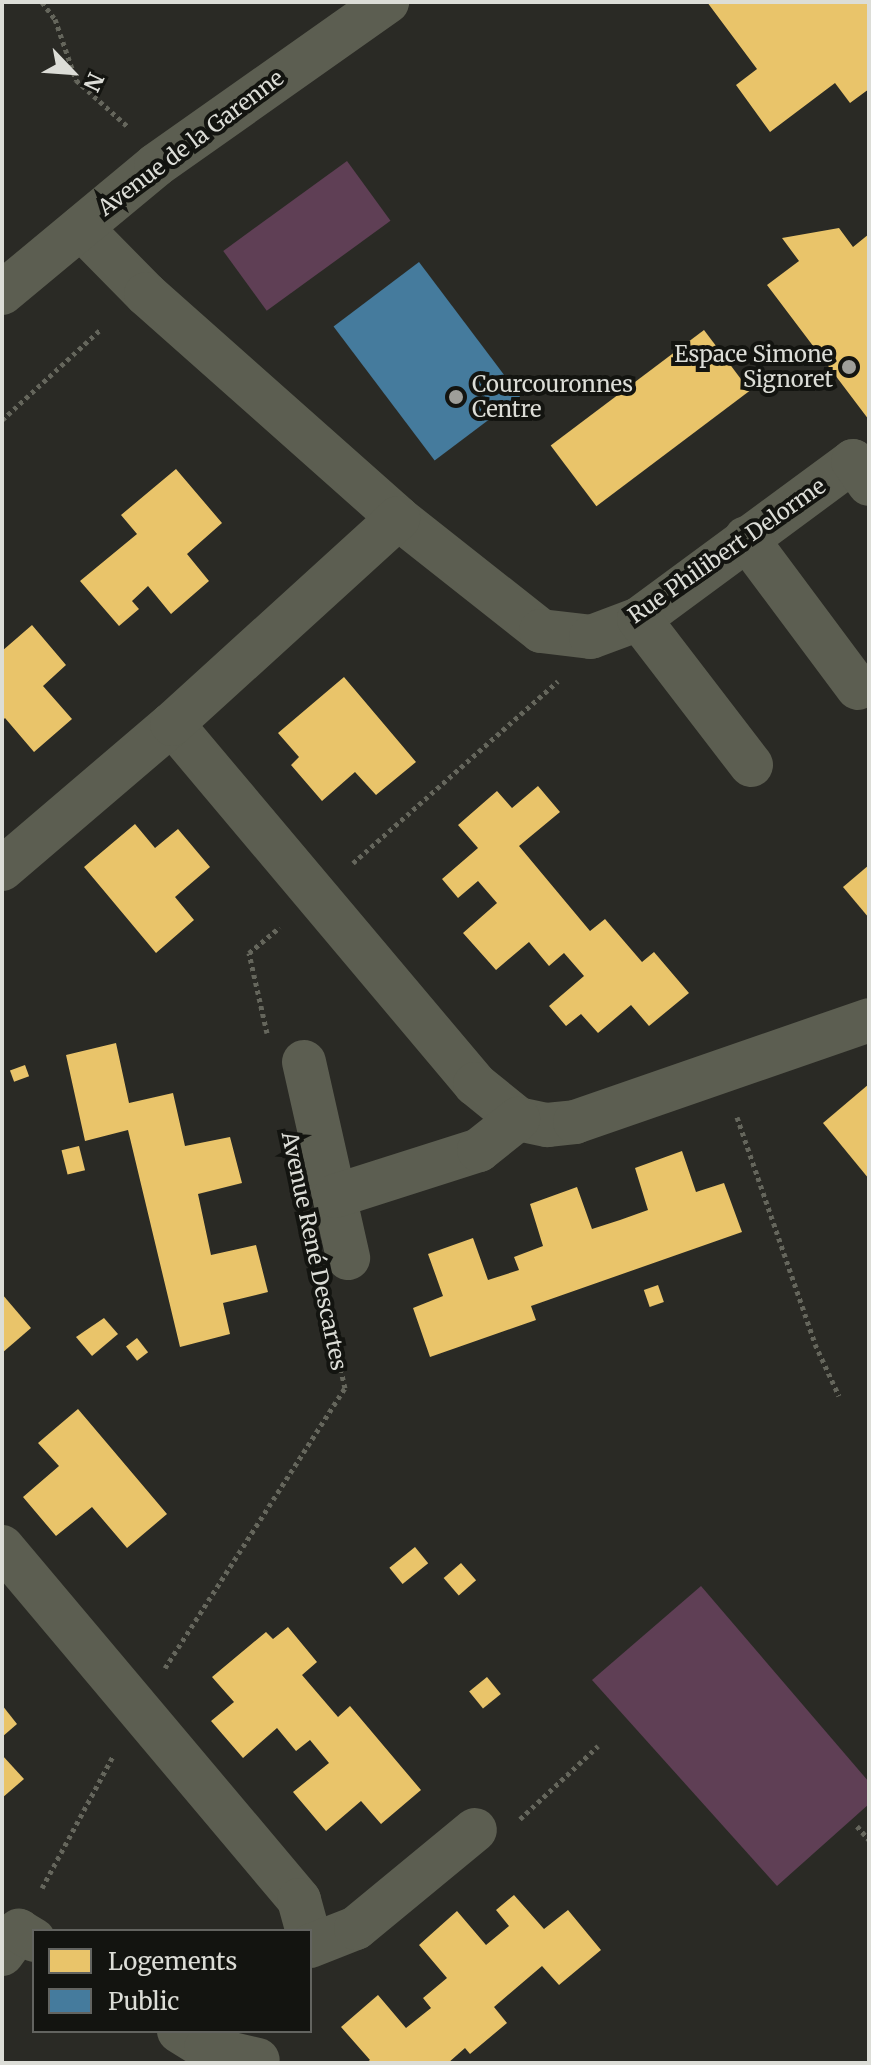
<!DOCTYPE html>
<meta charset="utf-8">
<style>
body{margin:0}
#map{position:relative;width:871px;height:2065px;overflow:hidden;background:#2a2a25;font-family:Merriweather,serif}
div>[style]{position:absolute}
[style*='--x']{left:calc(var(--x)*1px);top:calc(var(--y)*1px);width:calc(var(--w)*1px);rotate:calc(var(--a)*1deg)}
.green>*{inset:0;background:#5f3f55;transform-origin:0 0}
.homes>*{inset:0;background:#e9c46a;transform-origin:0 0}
.public>*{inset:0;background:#457b9d;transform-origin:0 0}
.path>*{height:5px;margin-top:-2.5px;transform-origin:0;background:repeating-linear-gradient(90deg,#65665c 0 4px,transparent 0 8px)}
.minor>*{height:44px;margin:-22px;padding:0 22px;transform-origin:22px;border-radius:22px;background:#5c5e51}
.dots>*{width:22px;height:22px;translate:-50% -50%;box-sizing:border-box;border:4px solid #131410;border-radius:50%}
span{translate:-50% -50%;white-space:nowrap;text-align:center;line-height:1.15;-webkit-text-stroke:8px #131410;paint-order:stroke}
.street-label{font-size:22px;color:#dcddd7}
.poi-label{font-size:22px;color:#dcddd7}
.right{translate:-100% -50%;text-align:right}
.left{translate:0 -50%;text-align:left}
.frame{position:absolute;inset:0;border:4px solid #dcddd7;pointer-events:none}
.legend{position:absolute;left:32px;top:1929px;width:280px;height:104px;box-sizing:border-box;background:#131410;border:2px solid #636460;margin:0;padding:10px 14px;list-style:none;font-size:24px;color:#dcddd7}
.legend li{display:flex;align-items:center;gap:16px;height:40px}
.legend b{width:40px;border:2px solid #636460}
.north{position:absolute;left:32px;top:32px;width:80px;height:80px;-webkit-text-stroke:6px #131410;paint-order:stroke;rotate:115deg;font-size:22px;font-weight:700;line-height:32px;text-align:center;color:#dcddd7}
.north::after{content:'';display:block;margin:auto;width:28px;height:36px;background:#dcddd7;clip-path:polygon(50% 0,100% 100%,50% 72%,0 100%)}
</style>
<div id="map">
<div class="green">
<div style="left:347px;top:161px;width:74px;height:153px;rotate:54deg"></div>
<div style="clip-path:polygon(701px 1586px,869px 1782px,869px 1804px,777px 1886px,592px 1680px)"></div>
</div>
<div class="homes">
<div style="clip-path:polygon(707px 2px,869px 2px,869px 89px,850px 103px,835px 83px,770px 132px,736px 85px,757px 69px)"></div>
<div style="clip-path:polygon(839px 228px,853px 247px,869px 234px,869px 420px,767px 285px,799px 261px,782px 238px)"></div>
<div style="left:704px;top:330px;width:76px;height:192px;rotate:53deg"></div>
<div style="clip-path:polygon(176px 469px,222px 523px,187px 554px,209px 581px,171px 614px,148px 586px,132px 601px,139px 609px,119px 626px,80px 581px,137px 534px,121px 515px)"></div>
<div style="clip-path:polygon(32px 625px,66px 665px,43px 686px,72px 719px,34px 752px,5px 718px,2px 721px,2px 651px)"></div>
<div style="clip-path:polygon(344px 677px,416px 762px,376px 795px,355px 772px,322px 801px,291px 765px,299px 757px,278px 733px)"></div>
<div style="clip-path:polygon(538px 786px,560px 812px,519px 846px,590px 931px,605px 919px,642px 962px,654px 952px,689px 993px,649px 1026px,631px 1005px,598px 1033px,581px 1014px,566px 1026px,549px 1006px,584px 976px,564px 953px,549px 966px,529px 942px,496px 970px,463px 933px,497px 903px,478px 881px,458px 898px,442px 879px,478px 848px,458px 825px,497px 791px,512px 808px)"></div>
<div style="clip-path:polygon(135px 824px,155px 848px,178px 829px,210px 867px,175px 897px,194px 920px,156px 953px,84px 867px)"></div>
<div style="clip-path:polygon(869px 865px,869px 918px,843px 887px)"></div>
<div style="clip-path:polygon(116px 1043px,129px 1103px,173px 1093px,185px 1146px,230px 1137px,242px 1183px,198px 1194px,211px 1255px,256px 1245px,268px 1292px,223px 1303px,230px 1334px,180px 1347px,128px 1130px,85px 1141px,66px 1055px)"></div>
<div style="left:25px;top:1065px;width:12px;height:16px;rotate:70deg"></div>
<div style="clip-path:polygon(869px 1084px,869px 1179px,823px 1123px)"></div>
<div style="left:79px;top:1146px;width:25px;height:18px;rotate:76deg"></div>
<div style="clip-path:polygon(682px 1151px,696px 1192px,724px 1183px,742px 1232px,531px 1306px,536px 1320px,430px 1357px,413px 1308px,443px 1296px,428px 1254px,473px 1238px,488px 1280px,519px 1270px,514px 1257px,543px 1246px,530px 1204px,577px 1187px,592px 1229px,620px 1220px,648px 1210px,635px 1168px)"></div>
<div style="left:658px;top:1285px;width:18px;height:15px;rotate:71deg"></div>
<div style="clip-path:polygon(2px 1294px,31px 1328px,2px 1353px)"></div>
<div style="clip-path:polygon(104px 1318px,118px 1334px,92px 1356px,76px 1337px)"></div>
<div style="left:137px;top:1338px;width:18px;height:14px;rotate:52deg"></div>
<div style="clip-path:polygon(78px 1409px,167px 1514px,127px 1548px,92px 1507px,56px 1536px,23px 1497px,59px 1466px,38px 1443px)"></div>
<div style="left:415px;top:1547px;width:21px;height:33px;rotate:51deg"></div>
<div style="left:461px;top:1563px;width:23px;height:23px;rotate:49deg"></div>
<div style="clip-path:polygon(288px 1627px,317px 1662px,302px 1675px,338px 1717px,350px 1706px,421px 1790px,381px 1824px,361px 1801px,326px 1831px,293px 1792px,329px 1763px,310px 1740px,296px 1751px,277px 1728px,243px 1758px,211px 1721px,234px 1702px,212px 1677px,266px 1632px,273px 1639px)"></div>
<div style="left:487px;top:1677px;width:22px;height:23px;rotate:51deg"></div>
<div style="clip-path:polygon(2px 1705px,17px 1724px,2px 1737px)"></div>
<div style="clip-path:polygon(2px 1755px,24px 1779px,2px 1798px)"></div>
<div style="clip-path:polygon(514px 1895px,544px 1929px,568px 1910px,601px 1950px,559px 1985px,542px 1966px,494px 2007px,507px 2023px,470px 2054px,465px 2048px,448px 2063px,366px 2063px,370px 2060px,341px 2027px,378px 1995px,406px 2028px,431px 2008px,423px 1998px,447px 1978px,419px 1945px,457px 1911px,486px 1945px,509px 1926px,496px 1910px)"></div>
</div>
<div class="public">
<div style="left:419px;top:262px;width:168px;height:107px;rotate:53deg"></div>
</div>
<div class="path">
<div style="--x:42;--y:2;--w:21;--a:53"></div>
<div style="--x:55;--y:19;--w:65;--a:71"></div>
<div style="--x:76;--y:80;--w:69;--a:42"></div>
<div style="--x:2;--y:420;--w:133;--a:-42.6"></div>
<div style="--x:353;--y:863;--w:274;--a:-41.6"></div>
<div style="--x:267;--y:1033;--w:82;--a:-102.7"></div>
<div style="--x:249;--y:953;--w:40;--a:-40"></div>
<div style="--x:737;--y:1117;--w:240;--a:71"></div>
<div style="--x:815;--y:1344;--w:57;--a:65.2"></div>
<div style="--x:165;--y:1668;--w:333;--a:-57.3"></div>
<div style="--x:345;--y:1388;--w:89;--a:-102.9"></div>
<div style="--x:520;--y:1819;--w:107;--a:-43.1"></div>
<div style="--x:857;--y:1826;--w:18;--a:49"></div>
<div style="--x:42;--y:1888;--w:150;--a:-61.7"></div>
</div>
<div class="minor">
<div style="--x:81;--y:228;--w:93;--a:45.4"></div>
<div style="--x:146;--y:294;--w:337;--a:41.6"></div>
<div style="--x:398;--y:518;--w:182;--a:38.3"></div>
<div style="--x:541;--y:631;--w:50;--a:6.8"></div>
<div style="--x:591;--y:637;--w:51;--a:-20.6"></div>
<div style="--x:639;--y:619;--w:266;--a:-36.4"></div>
<div style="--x:853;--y:461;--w:28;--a:55"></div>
<div style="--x:2;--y:293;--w:200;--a:-39.7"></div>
<div style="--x:156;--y:165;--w:283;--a:-35.2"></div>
<div style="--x:746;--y:538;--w:187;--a:53.3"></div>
<div style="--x:639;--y:619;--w:184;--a:52.5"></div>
<div style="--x:172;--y:724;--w:471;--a:49.9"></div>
<div style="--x:475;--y:1084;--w:55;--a:39.1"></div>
<div style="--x:518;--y:1119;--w:30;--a:12"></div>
<div style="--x:547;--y:1125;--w:28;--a:-6"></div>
<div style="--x:575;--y:1122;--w:311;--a:-19.1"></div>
<div style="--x:2;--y:869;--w:223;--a:-40.5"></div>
<div style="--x:172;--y:724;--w:306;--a:-42.3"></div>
<div style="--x:304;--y:1062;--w:201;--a:77.3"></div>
<div style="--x:335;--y:1196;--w:151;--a:-17.7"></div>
<div style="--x:479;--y:1150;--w:50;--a:-38.5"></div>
<div style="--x:2;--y:1547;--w:461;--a:49.9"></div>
<div style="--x:299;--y:1900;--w:41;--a:74.6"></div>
<div style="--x:310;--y:1946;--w:49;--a:-21.4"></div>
<div style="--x:356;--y:1928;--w:154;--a:-39.5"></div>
<div style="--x:2;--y:1954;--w:29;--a:-54"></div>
<div style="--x:19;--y:1931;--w:17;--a:31"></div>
<div style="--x:179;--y:2031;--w:32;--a:32"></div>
<div style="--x:206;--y:2048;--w:53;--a:13"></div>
</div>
<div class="dots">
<div style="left:849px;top:367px;background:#9e9e99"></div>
<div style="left:456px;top:397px;background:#9e9e99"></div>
</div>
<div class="street-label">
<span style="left:191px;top:143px;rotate:-37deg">Avenue de la Garenne</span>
<span style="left:727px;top:551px;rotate:-35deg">Rue Philibert Delorme</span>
<span style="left:314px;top:1251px;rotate:78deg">Avenue René Descartes</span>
</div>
<div class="poi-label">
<span class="right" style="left:833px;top:367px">Espace Simone<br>Signoret</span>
<span class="left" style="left:472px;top:397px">Courcouronnes<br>Centre</span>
</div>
<div class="frame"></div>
<ul class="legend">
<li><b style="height:22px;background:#e9c46a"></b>Logements</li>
<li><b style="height:22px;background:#457b9d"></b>Public</li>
</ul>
<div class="north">N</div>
</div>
